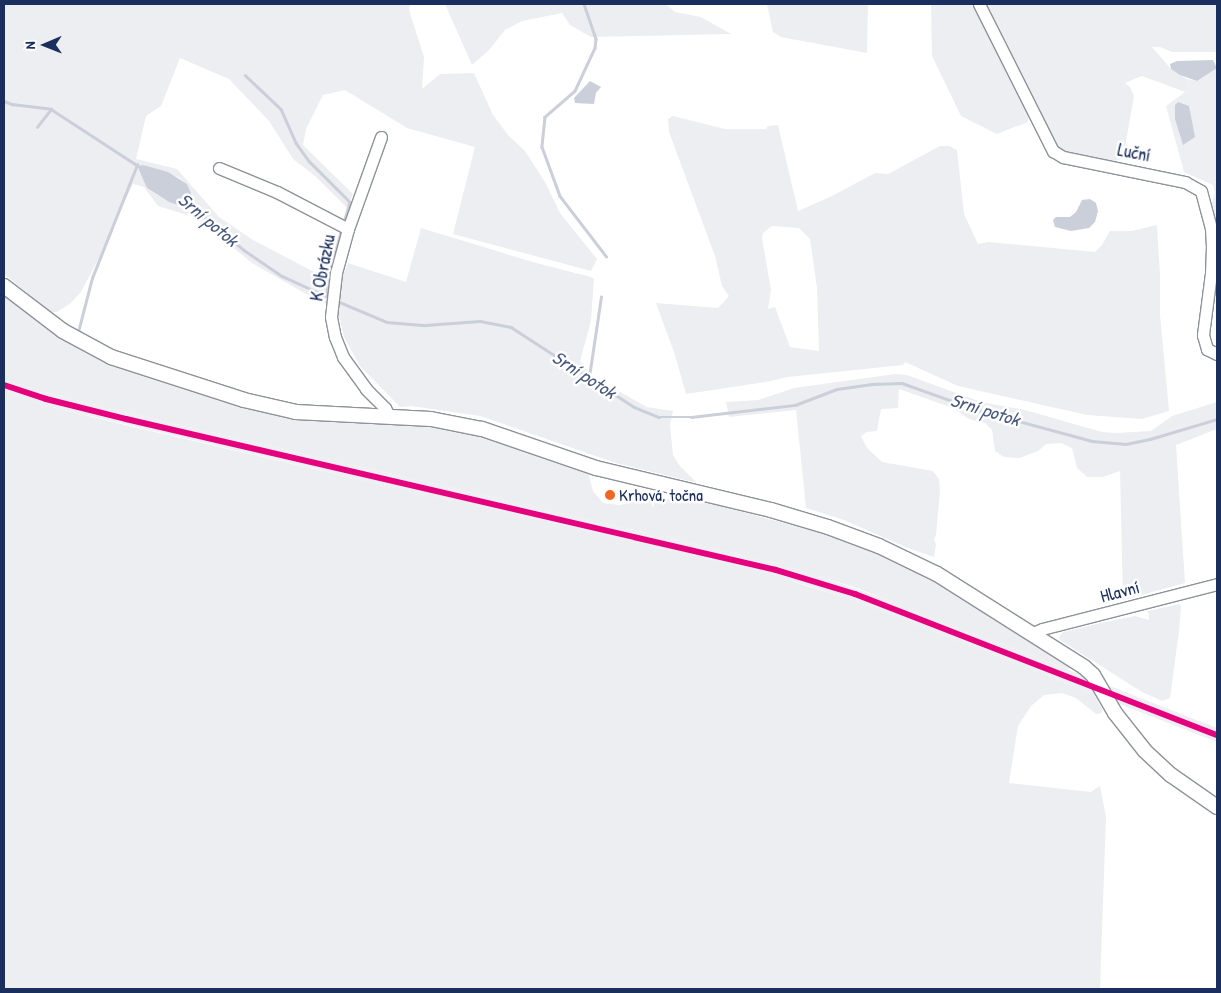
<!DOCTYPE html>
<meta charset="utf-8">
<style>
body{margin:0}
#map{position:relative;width:1221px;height:993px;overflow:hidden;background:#fff;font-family:"Patrick Hand",sans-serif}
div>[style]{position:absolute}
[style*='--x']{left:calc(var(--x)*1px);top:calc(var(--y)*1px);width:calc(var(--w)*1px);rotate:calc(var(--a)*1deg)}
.built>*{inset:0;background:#edeff3}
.green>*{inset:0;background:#edeef2}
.water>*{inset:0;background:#cbcfda}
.stream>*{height:2.5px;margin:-1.25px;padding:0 1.25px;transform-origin:1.25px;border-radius:1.25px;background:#cbcfda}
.roads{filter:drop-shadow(1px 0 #8e929a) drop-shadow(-1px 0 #8e929a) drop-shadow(0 1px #8e929a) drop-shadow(0 -1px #8e929a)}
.minor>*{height:11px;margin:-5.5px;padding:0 5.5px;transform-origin:5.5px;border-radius:5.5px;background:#fff}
.major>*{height:14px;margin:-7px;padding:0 7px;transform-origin:7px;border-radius:7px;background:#fff}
.rail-1>*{height:6px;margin:-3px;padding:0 3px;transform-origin:3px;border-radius:3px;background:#e5007d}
.dots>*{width:14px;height:14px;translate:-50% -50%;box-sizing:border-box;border:2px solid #fff;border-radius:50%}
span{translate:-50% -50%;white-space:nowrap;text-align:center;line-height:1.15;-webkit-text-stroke:5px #fff;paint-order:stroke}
.bus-label{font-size:17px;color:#1b2f5e}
.left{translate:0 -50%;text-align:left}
.street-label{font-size:18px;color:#1b2f5e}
.water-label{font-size:19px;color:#49597e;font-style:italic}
.frame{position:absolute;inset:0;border:5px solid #1b2f5e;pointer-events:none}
.north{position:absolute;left:20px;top:20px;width:50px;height:50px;-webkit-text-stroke:4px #fff;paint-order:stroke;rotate:269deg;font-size:14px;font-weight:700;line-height:20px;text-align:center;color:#1b2f5e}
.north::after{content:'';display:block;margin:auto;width:18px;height:22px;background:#1b2f5e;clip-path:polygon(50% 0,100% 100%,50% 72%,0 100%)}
</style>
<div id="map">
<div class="built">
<div style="clip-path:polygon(1217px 68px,1217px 225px,1212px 203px,1215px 193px,1213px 185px,1184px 172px,1166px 106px,1185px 92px,1188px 93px,1187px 79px,1197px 81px)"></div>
<div style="clip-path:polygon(4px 378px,48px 393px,128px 413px,777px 563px,810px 573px,903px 605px,1217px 728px,1217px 742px,853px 600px,806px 585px,44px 405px,4px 392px)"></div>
</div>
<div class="green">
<div style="clip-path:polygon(evenodd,4px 4px,410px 4px,409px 10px,424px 57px,422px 89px,440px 74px,474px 73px,493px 115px,508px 135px,525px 151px,545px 182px,560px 213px,597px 259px,591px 271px,453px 234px,475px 147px,407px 128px,345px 90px,323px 95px,306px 129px,303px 145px,353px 194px,347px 208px,315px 176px,293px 159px,269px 121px,229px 79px,180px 58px,161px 106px,146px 116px,136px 159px,177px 169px,219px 217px,253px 240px,339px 285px,348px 263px,406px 282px,421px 228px,536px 263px,591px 277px,594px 279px,591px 321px,580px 361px,592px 376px,647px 407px,673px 411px,670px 425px,673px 455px,679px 465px,697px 483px,616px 463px,480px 416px,411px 406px,400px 407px,360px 366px,344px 337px,337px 308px,315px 299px,252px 263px,197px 218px,158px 206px,144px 187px,133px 184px,123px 205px,121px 205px,100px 256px,81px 292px,71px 303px,57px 312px,51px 312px,4px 274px,4px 4px,143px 165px,178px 177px,187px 184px,193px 202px,169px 202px,157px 195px,147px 188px,143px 165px)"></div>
<div style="clip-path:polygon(445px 4px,666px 4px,675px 12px,701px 17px,731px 34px,591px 37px,570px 25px,562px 13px,522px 21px,505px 30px,489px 50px,472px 65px)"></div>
<div style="clip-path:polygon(767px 4px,868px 4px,867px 53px,781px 37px,773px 32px)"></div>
<div style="clip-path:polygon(933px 4px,974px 4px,1028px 115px,1028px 122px,997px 134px,961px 116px,932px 56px,931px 5px)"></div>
<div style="clip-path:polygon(987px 4px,1217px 4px,1217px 52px,1172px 52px,1160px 47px,1152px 47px,1171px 69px,1187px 79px,1188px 93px,1142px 76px,1125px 83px,1130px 87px,1134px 96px,1123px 158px,1115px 161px,1085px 157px,1062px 151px,1058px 147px)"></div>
<div style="clip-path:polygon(evenodd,673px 116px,725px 129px,766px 129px,768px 126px,778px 125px,798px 211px,832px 196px,875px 173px,888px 174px,940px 146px,949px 146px,957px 150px,964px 214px,978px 244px,988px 242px,1095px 252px,1102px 245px,1110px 231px,1131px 231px,1157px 225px,1160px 275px,1160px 315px,1169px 411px,1142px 419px,1087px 415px,958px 386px,905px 362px,903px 365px,788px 377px,766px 382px,686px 394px,675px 355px,656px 303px,718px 308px,729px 296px,722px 286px,715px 256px,669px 132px,668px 119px,673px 116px,772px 226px,799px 228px,810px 239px,817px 288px,819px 351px,790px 347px,775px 307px,768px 309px,771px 290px,762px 238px,763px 233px,772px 226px)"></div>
<div style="clip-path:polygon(4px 295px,59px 337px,108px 364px,242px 407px,295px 419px,430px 426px,480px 436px,588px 472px,593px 491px,603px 503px,619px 505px,655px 498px,713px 504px,825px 534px,876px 552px,924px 574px,1074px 668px,1067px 669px,857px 588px,777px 563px,128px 413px,48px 393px,7px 380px,4px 378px)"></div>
<div style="clip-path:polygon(895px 374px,907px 375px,981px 402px,1025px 410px,1102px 432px,1117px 433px,1151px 431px,1172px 416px,1217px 402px,1217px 429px,1176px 445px,1185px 583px,1123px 600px,1120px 471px,1103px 477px,1087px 477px,1077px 468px,1072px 448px,1061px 443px,1046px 444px,1038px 451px,1019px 458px,1004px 457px,995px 451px,992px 430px,985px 423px,969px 419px,953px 408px,899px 389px,898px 408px,881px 409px,877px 431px,867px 432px,861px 436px,867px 448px,882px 462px,933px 471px,939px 479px,940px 491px,936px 535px,934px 540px,936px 544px,934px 557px,905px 547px,844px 520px,806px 508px,796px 410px,729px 417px,726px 402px,758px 400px,794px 388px)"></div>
<div style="clip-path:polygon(4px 392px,44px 405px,125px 425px,774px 576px,853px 600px,1094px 694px,1103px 711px,1101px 713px,1096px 714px,1076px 698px,1062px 693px,1044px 695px,1031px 706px,1018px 726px,1009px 783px,1091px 792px,1100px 786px,1106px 817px,1100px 989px,4px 989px)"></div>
<div style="clip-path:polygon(1179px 604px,1181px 606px,1179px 631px,1170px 698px,1162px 701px,1142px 692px,1060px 640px,1059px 637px,1063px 632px,1105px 622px,1135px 616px,1149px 620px,1148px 611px)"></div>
</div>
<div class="water">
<div style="clip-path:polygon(1213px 60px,1217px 68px,1197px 81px,1180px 75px,1171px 69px,1170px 64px,1177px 61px)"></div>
<div style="clip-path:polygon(590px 81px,601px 87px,596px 93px,594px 104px,575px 103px,574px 98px)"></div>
<div style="clip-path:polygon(1178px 102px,1189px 106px,1195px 137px,1183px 145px,1175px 119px,1175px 105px)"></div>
<div style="clip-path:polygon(143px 165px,168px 172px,187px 184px,191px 193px,192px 206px,188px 208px,169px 202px,147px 188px,139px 170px,139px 166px)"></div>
<div style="clip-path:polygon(1090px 199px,1096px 203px,1098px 211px,1095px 222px,1089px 228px,1071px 231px,1055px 227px,1053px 220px,1056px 217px,1070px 217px,1076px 212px,1082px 200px)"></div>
</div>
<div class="stream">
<div style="--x:584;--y:4;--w:37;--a:71"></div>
<div style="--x:596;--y:39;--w:9;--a:96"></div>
<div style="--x:595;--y:48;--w:47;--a:114.9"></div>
<div style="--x:575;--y:91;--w:40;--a:139"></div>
<div style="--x:545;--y:117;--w:30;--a:96"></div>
<div style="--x:542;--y:147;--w:52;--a:69.8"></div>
<div style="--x:560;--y:196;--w:76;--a:52.5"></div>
<div style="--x:245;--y:75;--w:50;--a:43.4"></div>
<div style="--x:281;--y:109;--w:37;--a:66"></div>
<div style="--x:296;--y:143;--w:22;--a:54"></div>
<div style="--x:309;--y:161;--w:58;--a:45"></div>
<div style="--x:350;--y:202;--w:22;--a:106"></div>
<div style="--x:4;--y:101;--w:9;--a:21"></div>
<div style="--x:12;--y:104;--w:39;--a:7"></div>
<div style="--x:51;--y:109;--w:108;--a:33.2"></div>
<div style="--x:37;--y:127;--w:23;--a:-52"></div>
<div style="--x:190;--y:204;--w:71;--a:40.4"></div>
<div style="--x:244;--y:250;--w:46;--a:34.4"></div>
<div style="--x:282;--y:276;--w:53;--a:24.6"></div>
<div style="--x:326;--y:296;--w:23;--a:-83"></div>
<div style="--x:329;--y:273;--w:44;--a:-74.1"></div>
<div style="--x:337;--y:301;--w:54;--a:22.8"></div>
<div style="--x:387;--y:322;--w:38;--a:5"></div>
<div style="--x:425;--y:325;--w:55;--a:-4.2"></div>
<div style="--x:480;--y:321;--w:32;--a:11"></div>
<div style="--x:511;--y:327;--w:147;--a:33"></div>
<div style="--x:634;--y:407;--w:27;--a:22"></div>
<div style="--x:659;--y:417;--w:32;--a:0"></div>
<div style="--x:691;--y:417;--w:105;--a:-6.6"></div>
<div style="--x:795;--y:405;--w:45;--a:-20.9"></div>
<div style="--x:837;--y:389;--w:35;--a:-8"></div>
<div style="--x:872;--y:384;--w:30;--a:-2"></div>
<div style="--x:902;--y:383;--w:81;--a:19.6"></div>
<div style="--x:978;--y:410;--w:118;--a:15.2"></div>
<div style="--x:1092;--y:441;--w:34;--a:5"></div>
<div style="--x:1126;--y:444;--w:25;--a:-12"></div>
<div style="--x:1150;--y:439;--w:70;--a:-16.6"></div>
<div style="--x:78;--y:332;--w:56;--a:-75.5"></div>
<div style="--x:92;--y:278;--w:122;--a:-68.3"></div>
<div style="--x:589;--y:377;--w:81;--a:-81.5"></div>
</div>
<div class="roads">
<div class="minor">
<div style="--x:979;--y:4;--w:165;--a:63.3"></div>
<div style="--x:1053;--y:151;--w:12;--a:31"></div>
<div style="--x:1063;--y:157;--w:125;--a:11.6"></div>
<div style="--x:1185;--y:182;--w:18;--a:29"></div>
<div style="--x:1201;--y:191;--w:38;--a:75"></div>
<div style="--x:1211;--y:228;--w:18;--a:87"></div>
<div style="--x:1212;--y:246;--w:27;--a:92"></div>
<div style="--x:1211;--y:273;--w:63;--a:97.4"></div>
<div style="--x:1203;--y:335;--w:15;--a:74"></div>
<div style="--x:1207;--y:349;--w:11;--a:27"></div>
<div style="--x:381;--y:137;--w:98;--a:109.7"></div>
<div style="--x:348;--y:229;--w:46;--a:105.3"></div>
<div style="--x:336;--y:273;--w:44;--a:96.5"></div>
<div style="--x:331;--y:317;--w:20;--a:79"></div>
<div style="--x:335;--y:337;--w:22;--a:68"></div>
<div style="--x:343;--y:357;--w:39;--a:54"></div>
<div style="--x:366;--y:389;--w:27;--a:45"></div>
<div style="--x:385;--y:408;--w:9;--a:63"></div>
<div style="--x:219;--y:168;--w:63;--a:22.5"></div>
<div style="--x:277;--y:192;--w:80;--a:27.5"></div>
<div style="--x:1033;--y:633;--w:10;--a:-24"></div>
<div style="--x:1042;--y:629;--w:181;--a:-14.4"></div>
</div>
<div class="major">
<div style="--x:4;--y:286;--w:74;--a:37.3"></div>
<div style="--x:63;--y:331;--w:55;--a:28.4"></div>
<div style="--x:111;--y:357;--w:140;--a:17.9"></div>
<div style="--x:244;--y:400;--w:53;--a:13"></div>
<div style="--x:296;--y:412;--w:135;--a:3"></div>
<div style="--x:431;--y:419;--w:52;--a:11.1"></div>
<div style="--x:482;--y:429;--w:120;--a:18.9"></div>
<div style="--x:596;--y:468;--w:180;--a:13.5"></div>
<div style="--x:771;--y:510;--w:59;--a:16.6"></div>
<div style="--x:828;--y:527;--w:54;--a:20.4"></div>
<div style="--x:879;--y:546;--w:64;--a:25.8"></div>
<div style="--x:937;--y:574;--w:174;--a:32.3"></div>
<div style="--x:1084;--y:667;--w:12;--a:42"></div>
<div style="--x:1093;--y:675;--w:44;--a:59.9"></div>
<div style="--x:1115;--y:713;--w:48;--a:51.7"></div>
<div style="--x:1145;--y:751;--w:35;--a:43"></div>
<div style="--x:1171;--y:775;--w:56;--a:34.8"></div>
</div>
</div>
<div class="rail-1">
<div style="--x:4;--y:385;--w:44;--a:18.4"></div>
<div style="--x:46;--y:399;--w:82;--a:14"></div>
<div style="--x:126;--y:419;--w:667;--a:13.08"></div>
<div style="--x:776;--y:570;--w:83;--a:16.9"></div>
<div style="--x:855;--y:594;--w:388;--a:21.3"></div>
</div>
<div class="dots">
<div style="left:610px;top:495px;background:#f26522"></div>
</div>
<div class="bus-label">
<span class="left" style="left:619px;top:495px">Krhová, točna</span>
</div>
<div class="street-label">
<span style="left:1134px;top:153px;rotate:11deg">Luční</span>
<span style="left:323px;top:268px;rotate:-79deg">K Obrázku</span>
<span style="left:1120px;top:592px;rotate:-15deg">Hlavní</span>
</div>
<div class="water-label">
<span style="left:208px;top:220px;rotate:40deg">Srní potok</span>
<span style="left:584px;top:375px;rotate:33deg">Srní potok</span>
<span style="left:985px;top:410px;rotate:17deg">Srní potok</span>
</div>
<div class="frame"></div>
<div class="north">N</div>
</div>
